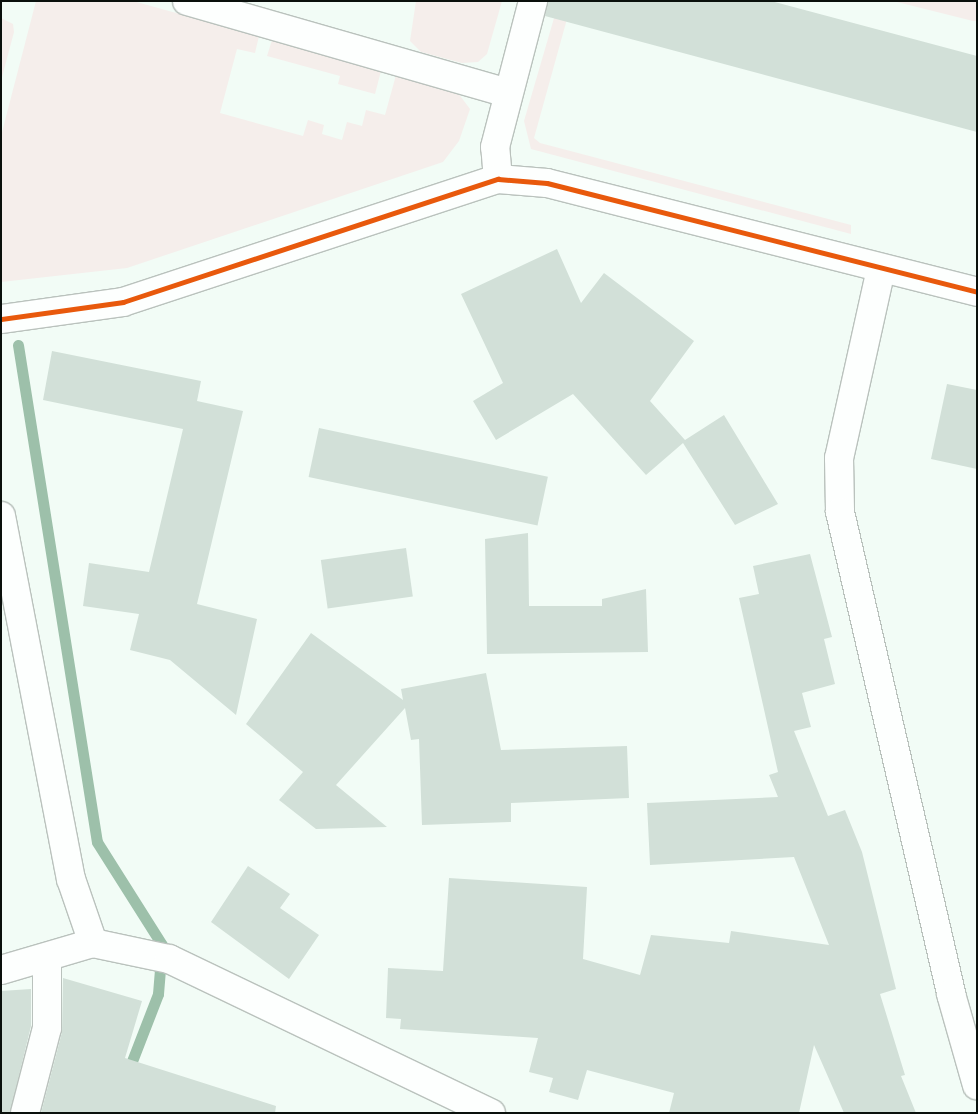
<!DOCTYPE html>
<style>
body{margin:0}
#map{position:relative;width:978px;height:1114px;overflow:hidden;background:#f2fcf6;font-family:Merriweather,serif}
div>[style]{position:absolute}
[style*='--x']{left:calc(var(--x)*1px);top:calc(var(--y)*1px);width:calc(var(--w)*1px);rotate:calc(var(--a)*1deg)}
.green>*{inset:0;background:#f5eeeb}
.stream>*{height:11px;margin:-5.5px;padding:0 5.5px;transform-origin:5.5px;border-radius:5.5px;background:#9dc0aa}
.building>*{inset:0;background:#d2e0d8;transform-origin:0 0}
.roads{filter:drop-shadow(1px 0 #bac2bd) drop-shadow(-1px 0 #bac2bd) drop-shadow(0 1px #bac2bd) drop-shadow(0 -1px #bac2bd)}
.street>*{height:28px;margin:-14px;padding:0 14px;transform-origin:14px;border-radius:14px;background:#fdfffe}
.cycleway>*{height:5px;margin:-2.5px;padding:0 2.5px;transform-origin:2.5px;border-radius:2.5px;background:#e8590c}
span{translate:-50% -50%;white-space:nowrap;text-align:center;line-height:1.15;-webkit-text-stroke:4px #fff;paint-order:stroke}
.frame{position:absolute;inset:0;border:2px solid #0a100c;pointer-events:none}
</style>
<div id="map">
<div class="green">
<div style="clip-path:polygon(36px 1px,133px 1px,259px 36px,255px 53px,237px 49px,220px 113px,303px 136px,308px 120px,324px 125px,322px 134px,342px 140px,347px 122px,362px 126px,366px 110px,385px 115px,396px 75px,458px 93px,470px 109px,459px 141px,443px 162px,127px 268px,1px 282px,1px 136px)"></div>
<div style="clip-path:polygon(416px 1px,502px 1px,487px 54px,478px 62px,462px 63px,421px 52px,410px 41px)"></div>
<div style="clip-path:polygon(559px 1px,572px 1px,534px 138px,540px 143px,851px 225px,851px 234px,531px 149px,524px 121px)"></div>
<div style="clip-path:polygon(893px 1px,977px 1px,977px 21px,973px 21px)"></div>
<div style="clip-path:polygon(1px 18px,13px 24px,14px 32px,1px 81px)"></div>
<div style="clip-path:polygon(272px 40px,381px 71px,375px 94px,338px 84px,340px 76px,267px 56px)"></div>
</div>
<div class="stream">
<div style="--x:18;--y:345;--w:503;--a:80.97"></div>
<div style="--x:97;--y:842;--w:122;--a:57.7"></div>
<div style="--x:162;--y:945;--w:49;--a:94.7"></div>
<div style="--x:158;--y:994;--w:86;--a:111.2"></div>
</div>
<div class="building">
<div style="clip-path:polygon(548px 1px,771px 1px,977px 56px,977px 132px,545px 16px)"></div>
<div style="clip-path:polygon(557px 249px,581px 303px,604px 273px,694px 341px,650px 401px,685px 440px,724px 415px,778px 504px,735px 525px,683px 443px,646px 475px,573px 394px,496px 440px,473px 401px,503px 383px,461px 294px)"></div>
<div style="clip-path:polygon(52px 351px,201px 381px,197px 401px,243px 411px,197px 604px,257px 619px,236px 715px,170px 660px,130px 650px,139px 614px,83px 606px,89px 563px,149px 572px,183px 429px,43px 400px)"></div>
<div style="clip-path:polygon(947px 384px,977px 390px,977px 469px,931px 459px)"></div>
<div style="left:319px;top:428px;width:234px;height:50px;rotate:12deg"></div>
<div style="clip-path:polygon(528px 533px,529px 606px,602px 606px,602px 599px,646px 589px,648px 652px,487px 654px,485px 539px)"></div>
<div style="left:406px;top:548px;width:49px;height:86px;rotate:82deg"></div>
<div style="clip-path:polygon(810px 554px,832px 637px,824px 639px,835px 684px,802px 693px,811px 727px,794px 731px,828px 816px,845px 810px,862px 852px,896px 989px,880px 994px,905px 1075px,901px 1076px,916px 1113px,844px 1113px,814px 1045px,799px 1113px,669px 1113px,674px 1093px,587px 1070px,578px 1100px,549px 1092px,553px 1078px,529px 1072px,538px 1038px,400px 1029px,401px 1019px,386px 1018px,388px 968px,443px 971px,449px 878px,587px 887px,583px 959px,640px 975px,651px 935px,729px 943px,731px 931px,829px 945px,794px 857px,650px 865px,647px 803px,778px 797px,769px 775px,778px 772px,739px 598px,759px 594px,753px 566px)"></div>
<div style="clip-path:polygon(311px 633px,403px 700px,401px 689px,486px 673px,501px 750px,627px 746px,629px 798px,511px 803px,511px 822px,422px 825px,419px 739px,411px 740px,405px 708px,336px 785px,387px 827px,316px 829px,279px 800px,303px 772px,246px 724px)"></div>
<div style="clip-path:polygon(248px 866px,290px 894px,280px 908px,319px 935px,289px 979px,211px 922px)"></div>
<div style="clip-path:polygon(63px 978px,142px 1001px,125px 1058px,276px 1106px,275px 1113px,41px 1113px,62px 1032px)"></div>
<div style="clip-path:polygon(31px 989px,31px 1026px,10px 1113px,1px 1113px,1px 991px)"></div>
</div>
<div class="roads">
<div class="street">
<div style="--x:187;--y:1;--w:334;--a:16"></div>
<div style="--x:498;--y:179;--w:32;--a:-95"></div>
<div style="--x:495;--y:147;--w:151;--a:-75.4"></div>
<div style="--x:881;--y:269;--w:194;--a:102.5"></div>
<div style="--x:839;--y:458;--w:54;--a:88.9"></div>
<div style="--x:840;--y:512;--w:495;--a:77"></div>
<div style="--x:951;--y:994;--w:95;--a:74.1"></div>
<div style="--x:1;--y:319;--w:123;--a:-7.9"></div>
<div style="--x:123;--y:302;--w:395;--a:-18.2"></div>
<div style="--x:498;--y:179;--w:49;--a:4.7"></div>
<div style="--x:547;--y:183;--w:444;--a:14.2"></div>
<div style="--x:1;--y:516;--w:370;--a:79.1"></div>
<div style="--x:71;--y:879;--w:68;--a:71"></div>
<div style="--x:1;--y:970;--w:96;--a:-16.4"></div>
<div style="--x:93;--y:943;--w:78;--a:11.9"></div>
<div style="--x:169;--y:959;--w:357;--a:25.6"></div>
<div style="--x:25;--y:1113;--w:88;--a:-75.5"></div>
<div style="--x:47;--y:1028;--w:69;--a:-90"></div>
</div>
</div>
<div class="cycleway">
<div style="--x:1;--y:319;--w:123;--a:-7.9"></div>
<div style="--x:123;--y:302;--w:395;--a:-18.2"></div>
<div style="--x:498;--y:179;--w:49;--a:4.7"></div>
<div style="--x:547;--y:183;--w:444;--a:14.2"></div>
</div>
<div class="frame"></div>
</div>
